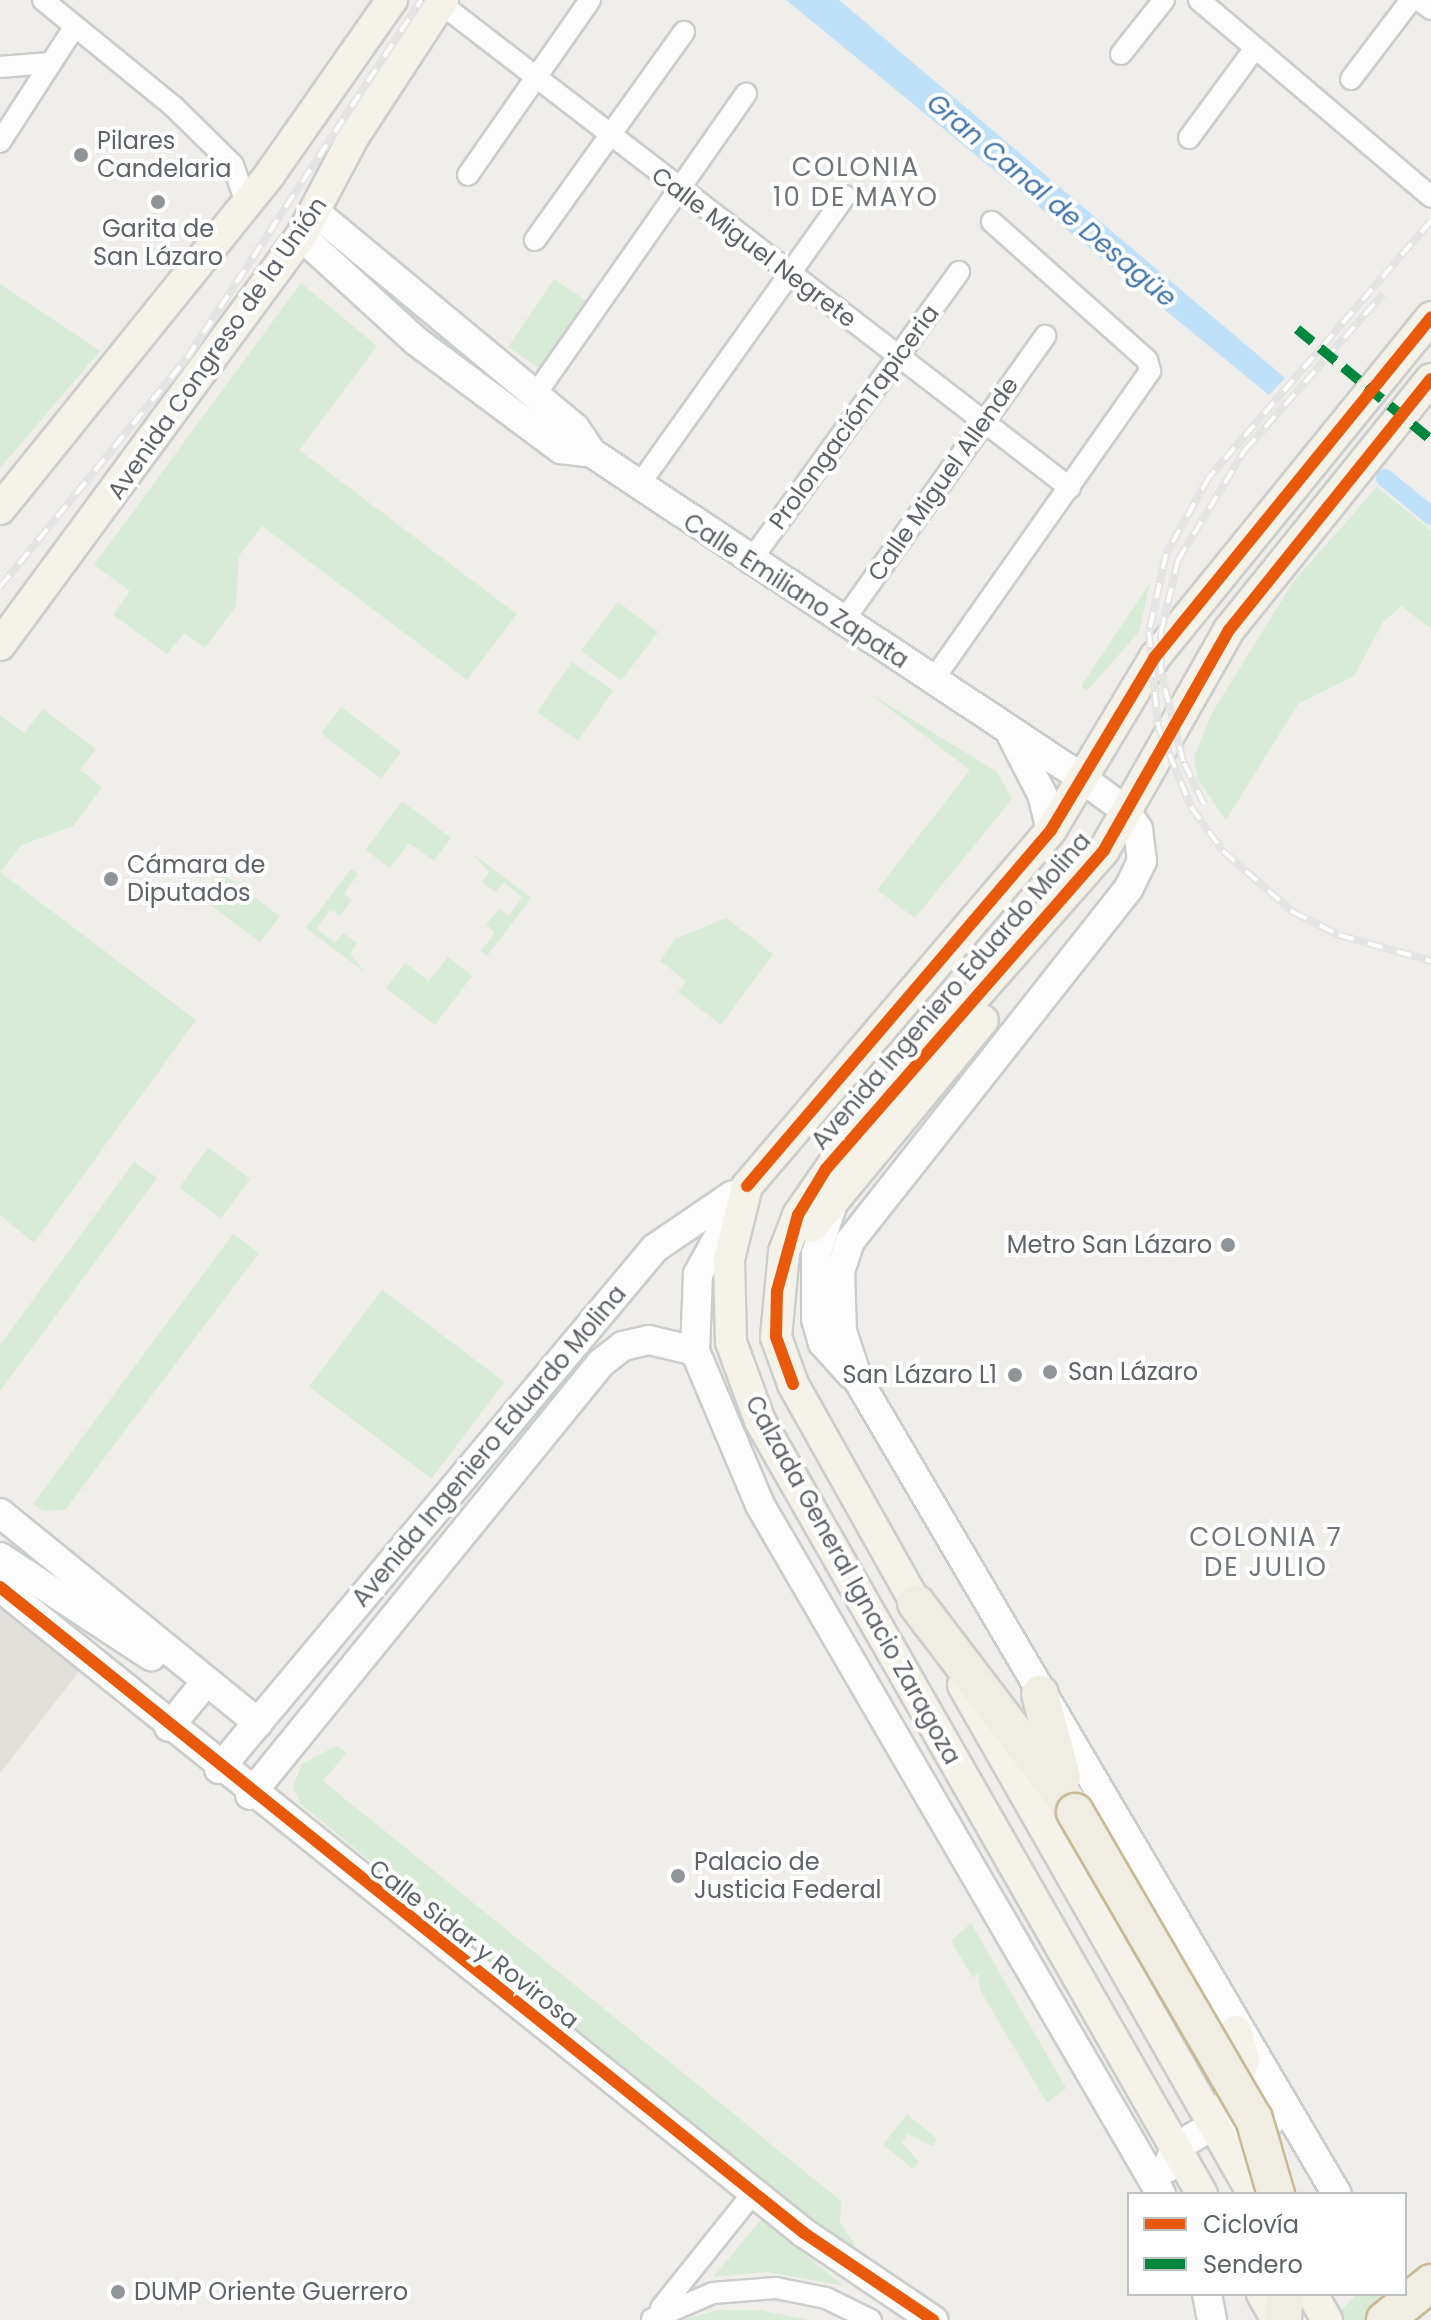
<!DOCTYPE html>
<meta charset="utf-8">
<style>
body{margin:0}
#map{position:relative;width:1431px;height:2320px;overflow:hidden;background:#efeeea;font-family:Poppins,sans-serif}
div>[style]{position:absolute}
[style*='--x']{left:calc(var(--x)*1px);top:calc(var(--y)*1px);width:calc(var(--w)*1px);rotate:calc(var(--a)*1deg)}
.education>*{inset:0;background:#e2e0da}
.green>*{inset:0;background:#d8ebd6;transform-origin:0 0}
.water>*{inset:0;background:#bfe0f9}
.canal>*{height:18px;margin:-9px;padding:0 9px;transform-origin:9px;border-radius:9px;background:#bfe0f9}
.roads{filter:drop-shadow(2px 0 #cbcccc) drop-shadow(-2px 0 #cbcccc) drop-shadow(0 2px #cbcccc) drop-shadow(0 -2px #cbcccc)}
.street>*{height:20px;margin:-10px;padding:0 10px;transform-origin:10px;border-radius:10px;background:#fdfcfc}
.secondary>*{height:28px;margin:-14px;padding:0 14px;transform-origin:14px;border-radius:14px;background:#fdfcfc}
.primary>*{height:30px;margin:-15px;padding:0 15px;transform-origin:15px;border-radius:15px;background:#f4f2e9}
.highway>*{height:36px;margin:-18px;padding:0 18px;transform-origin:18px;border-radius:18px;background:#f0ede3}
.rail>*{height:8px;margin-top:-4px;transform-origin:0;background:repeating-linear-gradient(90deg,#fff 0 15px,#e4e4e4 0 30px);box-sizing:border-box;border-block:2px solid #e4e4e4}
.bridges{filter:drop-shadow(2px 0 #c8b996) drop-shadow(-2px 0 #c8b996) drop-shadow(0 2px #c8b996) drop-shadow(0 -2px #c8b996)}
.highway-bridge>*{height:36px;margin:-18px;padding:0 18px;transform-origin:18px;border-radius:18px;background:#f0ede3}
.quiet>*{height:10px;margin-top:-5px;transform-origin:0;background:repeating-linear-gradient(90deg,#00873e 0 20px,transparent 0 30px)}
.cycleway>*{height:12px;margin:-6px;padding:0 6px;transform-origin:6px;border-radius:6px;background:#e8590c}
.dots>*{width:22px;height:22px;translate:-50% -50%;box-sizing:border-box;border:4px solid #fff;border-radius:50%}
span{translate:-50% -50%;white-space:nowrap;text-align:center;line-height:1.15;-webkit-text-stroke:8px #fff;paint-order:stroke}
.poi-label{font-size:24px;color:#5f6368}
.left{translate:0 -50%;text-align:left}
.right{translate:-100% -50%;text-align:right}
.street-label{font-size:24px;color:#5f6368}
.neighbourhood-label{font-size:26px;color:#70757a;letter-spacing:2px}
.water-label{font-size:26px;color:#4174aa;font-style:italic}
.legend{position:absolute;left:1127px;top:2192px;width:280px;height:104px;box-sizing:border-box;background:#fff;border:2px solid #bfc1c3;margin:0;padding:10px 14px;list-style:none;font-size:24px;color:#5f6368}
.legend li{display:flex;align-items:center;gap:16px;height:40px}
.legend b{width:40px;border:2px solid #bfc1c3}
</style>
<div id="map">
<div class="education">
<div style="clip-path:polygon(0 1589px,88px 1660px,0 1773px)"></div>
</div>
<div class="green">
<div style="left:554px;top:279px;width:45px;height:82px;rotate:34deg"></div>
<div style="clip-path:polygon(301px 283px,377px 346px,299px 450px,517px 614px,467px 680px,262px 526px,239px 556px,236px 606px,205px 648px,184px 633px,167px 654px,113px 615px,130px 591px,94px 565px)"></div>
<div style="clip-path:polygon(0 284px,100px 351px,0 468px)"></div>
<div style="clip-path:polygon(1377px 487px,1431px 530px,1431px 629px,1401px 606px,1383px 622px,1354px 676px,1298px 704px,1226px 820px,1198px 780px,1194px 757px,1212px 713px,1293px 582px)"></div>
<div style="clip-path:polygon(1150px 583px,1139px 632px,1087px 691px,1081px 686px)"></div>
<div style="left:618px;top:602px;width:50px;height:61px;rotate:37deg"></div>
<div style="left:572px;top:662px;width:50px;height:61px;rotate:35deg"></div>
<div style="clip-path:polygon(869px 693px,997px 772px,1012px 799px,915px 918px,877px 890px,970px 770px)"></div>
<div style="left:341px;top:707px;width:75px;height:33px;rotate:37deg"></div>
<div style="clip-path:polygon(43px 709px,96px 749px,80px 770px,102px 787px,73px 826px,22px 845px,0 872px,196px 1020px,34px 1243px,0 1215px,0 715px,24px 733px)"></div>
<div style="clip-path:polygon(402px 801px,451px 838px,434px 861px,409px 843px,390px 868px,365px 850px)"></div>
<div style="clip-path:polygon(472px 853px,531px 898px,487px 956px,481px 951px,495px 932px,486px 925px,499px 909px,509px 916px,522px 897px,504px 883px,496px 892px,482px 882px,489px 872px)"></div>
<div style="clip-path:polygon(351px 869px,358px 874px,344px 894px,352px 900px,340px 916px,330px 910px,316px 929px,335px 943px,343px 933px,357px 943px,350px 954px,366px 973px,306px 928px)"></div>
<div style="left:220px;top:871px;width:75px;height:33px;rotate:37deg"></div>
<div style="clip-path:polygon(726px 918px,773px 954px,721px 1025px,678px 992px,686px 981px,660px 961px,675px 939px)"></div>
<div style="clip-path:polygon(448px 957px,472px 976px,435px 1025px,386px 988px,405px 963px,429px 981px)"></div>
<div style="left:208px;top:1148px;width:52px;height:49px;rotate:36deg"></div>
<div style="clip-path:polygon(134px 1162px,157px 1178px,0 1391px,0 1345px)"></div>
<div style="clip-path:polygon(233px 1234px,259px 1253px,65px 1510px,43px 1511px,33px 1504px)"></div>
<div style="left:382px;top:1290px;width:153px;height:121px;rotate:37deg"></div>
<div style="clip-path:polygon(336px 1746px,347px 1752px,323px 1781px,841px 2201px,840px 2223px,855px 2245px,848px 2253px,301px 1804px,293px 1787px,302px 1764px)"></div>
<div style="clip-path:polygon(971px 1923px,1066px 2088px,1047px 2103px,980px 1990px,978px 1973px,973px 1978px,951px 1941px)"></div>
<div style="clip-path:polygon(907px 2114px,937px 2139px,932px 2146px,908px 2134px,902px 2143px,919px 2162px,913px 2169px,883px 2145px)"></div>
<div style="clip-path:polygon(761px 2220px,844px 2286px,767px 2272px,713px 2277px)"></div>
<div style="clip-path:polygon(1357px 2294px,1377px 2294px,1389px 2320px,1331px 2320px)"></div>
<div style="clip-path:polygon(718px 2310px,759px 2310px,809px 2320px,681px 2320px)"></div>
</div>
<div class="water">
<div style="clip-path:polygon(786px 0,839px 0,1285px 378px,1269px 395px)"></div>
</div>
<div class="canal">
<div style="--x:1385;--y:478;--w:60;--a:39.6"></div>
</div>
<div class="roads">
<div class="street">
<div style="--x:43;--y:0;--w:168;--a:39.2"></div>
<div style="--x:173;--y:106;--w:84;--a:44.5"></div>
<div style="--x:233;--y:165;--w:39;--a:71"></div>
<div style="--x:1199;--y:0;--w:304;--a:40.3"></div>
<div style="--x:1419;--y:0;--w:15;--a:37"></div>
<div style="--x:440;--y:3;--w:795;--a:37.59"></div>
<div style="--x:1121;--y:54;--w:69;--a:-51.5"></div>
<div style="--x:0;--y:67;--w:50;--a:-4.6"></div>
<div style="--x:1351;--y:79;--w:99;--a:-52.8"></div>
<div style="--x:1189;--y:138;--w:112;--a:-53.7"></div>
<div style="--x:0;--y:142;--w:138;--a:-57.1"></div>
<div style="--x:468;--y:175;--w:213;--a:-55.1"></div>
<div style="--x:535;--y:240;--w:256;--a:-54.4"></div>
<div style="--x:535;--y:395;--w:368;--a:-55"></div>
<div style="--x:639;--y:485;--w:355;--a:-54.5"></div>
<div style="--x:749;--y:563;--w:359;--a:-54.2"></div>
<div style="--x:842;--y:623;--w:352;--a:-54.7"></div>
<div style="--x:933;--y:680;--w:378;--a:-54.9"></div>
<div style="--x:1150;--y:371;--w:11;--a:-105"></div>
<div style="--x:1147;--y:360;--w:208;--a:-138.3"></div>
<div style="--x:661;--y:2308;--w:147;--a:-51.3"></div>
<div style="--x:652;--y:2319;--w:66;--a:-23.1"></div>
<div style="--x:713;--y:2293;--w:63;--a:-4.5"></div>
<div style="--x:776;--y:2288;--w:51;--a:11.3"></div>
<div style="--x:826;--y:2298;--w:50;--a:26.1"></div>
</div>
<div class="secondary">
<div style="--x:315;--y:212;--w:338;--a:39.7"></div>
<div style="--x:575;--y:428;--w:30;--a:56"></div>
<div style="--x:592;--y:453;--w:584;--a:33.55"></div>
<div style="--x:1079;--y:776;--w:57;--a:36.5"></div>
<div style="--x:1125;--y:810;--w:23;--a:56"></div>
<div style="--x:1138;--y:829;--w:32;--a:83"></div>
<div style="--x:1142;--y:861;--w:30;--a:116"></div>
<div style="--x:1129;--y:888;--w:450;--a:128.3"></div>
<div style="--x:850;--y:1241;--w:32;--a:108"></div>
<div style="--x:840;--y:1271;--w:60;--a:88.1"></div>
<div style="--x:842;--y:1331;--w:52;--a:71.9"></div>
<div style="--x:858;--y:1380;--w:944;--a:59.53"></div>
<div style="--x:301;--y:236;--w:156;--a:42.4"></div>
<div style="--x:416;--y:341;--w:181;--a:36.7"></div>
<div style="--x:561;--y:449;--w:31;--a:7"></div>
<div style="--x:1012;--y:736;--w:65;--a:62.7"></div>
<div style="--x:1042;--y:794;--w:37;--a:76"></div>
<div style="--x:744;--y:1190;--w:96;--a:118.7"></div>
<div style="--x:698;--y:1274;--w:77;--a:92.2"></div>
<div style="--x:695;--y:1351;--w:167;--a:67.1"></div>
<div style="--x:760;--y:1505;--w:797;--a:59.8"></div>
<div style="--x:833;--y:1203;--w:54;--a:108.4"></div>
<div style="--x:816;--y:1254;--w:65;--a:90"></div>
<div style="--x:816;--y:1319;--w:25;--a:74"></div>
<div style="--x:823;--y:1343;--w:42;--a:47.9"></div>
<div style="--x:0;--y:1513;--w:333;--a:39.1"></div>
<div style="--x:0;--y:1557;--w:181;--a:33.3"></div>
<div style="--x:0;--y:1587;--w:1031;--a:38.78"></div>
<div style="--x:804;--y:2233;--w:156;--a:34"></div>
<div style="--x:169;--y:1727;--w:57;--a:-50.7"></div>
<div style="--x:219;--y:1769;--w:679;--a:-50.08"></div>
<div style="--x:655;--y:1248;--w:94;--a:-34.2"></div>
<div style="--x:250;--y:1795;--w:557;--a:-50.91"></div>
<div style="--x:601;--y:1363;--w:28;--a:-38"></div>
<div style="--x:623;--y:1346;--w:27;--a:-13"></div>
<div style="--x:649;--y:1340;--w:47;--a:13.4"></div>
<div style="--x:1167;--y:2168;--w:22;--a:-68"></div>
<div style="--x:1175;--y:2148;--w:44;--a:-31.2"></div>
<div style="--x:1213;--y:2125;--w:60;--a:-5.7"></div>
<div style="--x:1207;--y:2294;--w:26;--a:79"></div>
</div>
<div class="primary">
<div style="--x:0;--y:509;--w:430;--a:-51.1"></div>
<div style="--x:270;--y:174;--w:213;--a:-55"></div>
<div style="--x:0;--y:645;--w:508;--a:-53.65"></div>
<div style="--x:301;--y:236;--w:113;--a:-62.1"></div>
<div style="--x:354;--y:136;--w:163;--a:-56.8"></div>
<div style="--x:812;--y:1227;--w:268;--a:-50.4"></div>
<div style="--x:927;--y:1623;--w:274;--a:-119.3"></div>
<div style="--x:793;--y:1384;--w:50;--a:-109.9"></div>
<div style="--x:776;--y:1337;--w:85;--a:-84.6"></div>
<div style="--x:784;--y:1252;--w:40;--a:-69"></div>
<div style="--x:798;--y:1215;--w:98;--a:-55.3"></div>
<div style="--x:854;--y:1134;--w:378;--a:-48.6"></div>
<div style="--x:1104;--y:850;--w:253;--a:-60.4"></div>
<div style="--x:1229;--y:630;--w:322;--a:-51.2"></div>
<div style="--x:963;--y:1685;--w:586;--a:60.33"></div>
<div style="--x:1228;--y:2104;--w:47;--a:-70"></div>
<div style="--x:1244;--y:2060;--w:30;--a:-105"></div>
<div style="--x:1202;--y:2194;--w:890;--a:-119.76"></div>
<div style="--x:760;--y:1421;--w:84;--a:-110.2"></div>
<div style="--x:731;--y:1342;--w:83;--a:-91.4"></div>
<div style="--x:729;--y:1259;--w:75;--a:-76.1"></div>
<div style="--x:747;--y:1186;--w:468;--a:-49.5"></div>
<div style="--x:1051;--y:830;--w:202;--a:-59"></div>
<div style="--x:1155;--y:657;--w:438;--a:-50.9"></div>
<div style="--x:1262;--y:2294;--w:30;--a:60"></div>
<div style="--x:1312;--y:2294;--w:30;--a:60"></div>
</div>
<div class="highway">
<div style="--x:916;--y:1603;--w:263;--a:52.7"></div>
<div style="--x:1040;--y:1694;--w:86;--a:75.2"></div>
<div style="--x:1283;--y:2320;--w:26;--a:-86"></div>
</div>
</div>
<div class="rail">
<div style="--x:1431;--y:221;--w:339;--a:130.9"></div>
<div style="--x:1209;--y:477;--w:88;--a:119.2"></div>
<div style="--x:1166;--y:554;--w:80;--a:102.3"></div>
<div style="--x:1149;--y:632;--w:94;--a:84.5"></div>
<div style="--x:1158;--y:726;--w:87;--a:67.8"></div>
<div style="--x:1191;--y:807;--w:54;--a:54"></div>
<div style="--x:1223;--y:851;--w:93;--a:41.1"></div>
<div style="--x:1293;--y:912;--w:51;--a:26.6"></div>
<div style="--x:1339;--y:935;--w:96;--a:15.8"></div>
<div style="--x:0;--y:587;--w:296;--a:-50.8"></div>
<div style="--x:187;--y:358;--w:428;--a:-56.8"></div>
<div style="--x:1204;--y:804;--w:48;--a:-116"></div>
<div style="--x:1183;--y:761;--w:92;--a:-103.9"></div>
<div style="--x:1161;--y:672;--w:40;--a:-90"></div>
<div style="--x:1161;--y:632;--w:74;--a:-76.7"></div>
<div style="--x:1178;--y:560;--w:129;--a:-58.7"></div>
<div style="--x:1245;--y:450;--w:208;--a:-48.5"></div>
</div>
<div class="bridges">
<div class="highway-bridge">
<div style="--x:1075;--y:1812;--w:355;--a:59.8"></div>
<div style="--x:1254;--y:2119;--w:78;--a:73.7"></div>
<div style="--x:1385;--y:2320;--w:59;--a:-38.8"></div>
</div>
</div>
<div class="quiet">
<div style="--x:1297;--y:329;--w:174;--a:39.6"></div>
</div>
<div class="cycleway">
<div style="--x:747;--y:1186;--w:468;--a:-49.5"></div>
<div style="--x:1051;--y:830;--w:202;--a:-59"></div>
<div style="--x:1155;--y:657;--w:438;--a:-50.9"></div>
<div style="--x:793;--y:1384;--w:50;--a:-109.9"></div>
<div style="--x:776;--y:1337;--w:46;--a:-88.8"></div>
<div style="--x:777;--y:1291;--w:79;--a:-74.6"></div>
<div style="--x:798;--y:1215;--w:54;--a:-58.7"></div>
<div style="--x:826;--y:1169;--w:423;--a:-48.9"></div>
<div style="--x:1104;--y:850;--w:253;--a:-60.4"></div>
<div style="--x:1229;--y:630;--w:322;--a:-51.2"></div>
<div style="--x:0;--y:1587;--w:1031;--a:38.78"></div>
<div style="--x:804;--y:2233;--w:156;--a:34"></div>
</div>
<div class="dots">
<div style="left:81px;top:155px;background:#919496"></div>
<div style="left:158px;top:202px;background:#919496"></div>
<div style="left:111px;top:879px;background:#919496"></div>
<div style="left:1228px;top:1245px;background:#919496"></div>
<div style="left:1050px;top:1372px;background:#919496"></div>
<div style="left:1015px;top:1375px;background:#919496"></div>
<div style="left:678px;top:1876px;background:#919496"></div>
<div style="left:118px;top:2292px;background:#919496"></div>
</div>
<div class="poi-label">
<span class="left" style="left:97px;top:155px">Pilares<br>Candelaria</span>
<span style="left:158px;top:243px">Garita de<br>San Lázaro</span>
<span class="left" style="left:127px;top:879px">Cámara de<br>Diputados</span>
<span class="right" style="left:1212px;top:1245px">Metro San Lázaro</span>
<span class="left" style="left:1068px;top:1372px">San Lázaro</span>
<span class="right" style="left:997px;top:1375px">San Lázaro L1</span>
<span class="left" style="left:694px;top:1876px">Palacio de<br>Justicia Federal</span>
<span class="left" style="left:134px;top:2292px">DUMP Oriente Guerrero</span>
</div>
<div class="street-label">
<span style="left:754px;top:247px;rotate:37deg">Calle Miguel Negrete</span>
<span style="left:217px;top:348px;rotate:-55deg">Avenida Congreso de la Unión</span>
<span style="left:854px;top:417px;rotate:-54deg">ProlongaciónTapiceria</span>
<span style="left:943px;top:479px;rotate:-55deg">Calle Miguel Allende</span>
<span style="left:796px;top:591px;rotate:33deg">Calle Emiliano Zapata</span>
<span style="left:951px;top:991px;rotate:-49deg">Avenida Ingeniero Eduardo Molina</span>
<span style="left:489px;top:1446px;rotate:-50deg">Avenida Ingeniero Eduardo Molina</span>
<span style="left:853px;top:1580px;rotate:61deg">Calzada General Ignacio Zaragoza</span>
<span style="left:474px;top:1944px;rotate:38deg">Calle Sidar y Rovirosa</span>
</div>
<div class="neighbourhood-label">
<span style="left:856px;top:183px">COLONIA<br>10 DE MAYO</span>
<span style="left:1266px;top:1553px">COLONIA 7<br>DE JULIO</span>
</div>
<div class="water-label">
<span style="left:1051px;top:201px;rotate:40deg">Gran Canal de Desagüe</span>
</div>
<ul class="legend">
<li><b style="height:10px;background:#e8590c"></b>Ciclovía</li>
<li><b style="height:10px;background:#00873e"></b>Sendero</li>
</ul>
</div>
